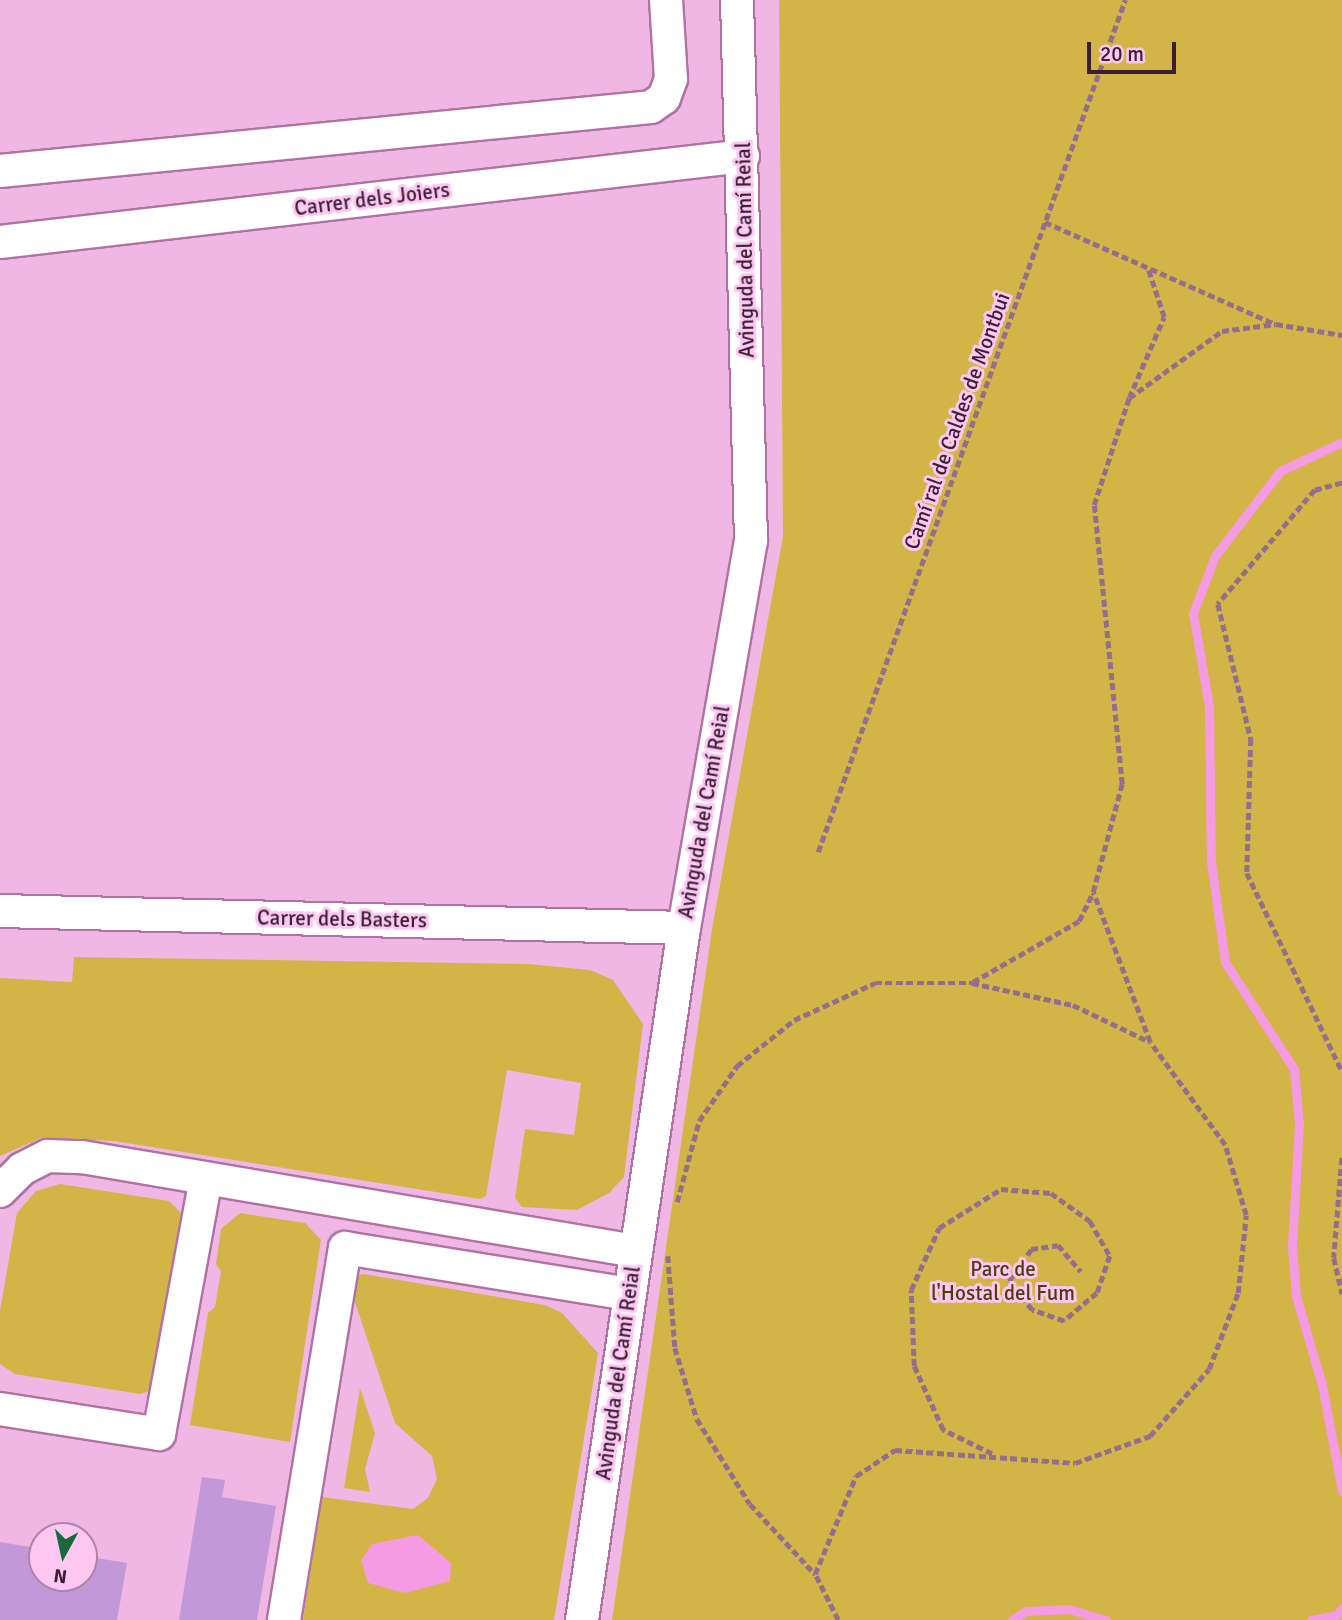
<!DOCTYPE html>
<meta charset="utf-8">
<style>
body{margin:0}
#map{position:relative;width:1342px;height:1620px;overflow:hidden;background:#fdc7f2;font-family:Signika,sans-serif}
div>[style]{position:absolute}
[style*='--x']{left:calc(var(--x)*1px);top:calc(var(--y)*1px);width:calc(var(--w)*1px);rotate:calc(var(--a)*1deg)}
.built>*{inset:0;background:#f0b7e5}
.green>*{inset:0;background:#d3b446}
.water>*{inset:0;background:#f49be4}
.stream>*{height:9px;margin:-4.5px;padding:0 4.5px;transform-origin:4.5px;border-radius:4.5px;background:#f49be4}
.building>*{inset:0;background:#c298d9}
.path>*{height:4.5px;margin-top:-2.25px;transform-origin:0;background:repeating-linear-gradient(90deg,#956e8d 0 7px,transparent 0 10.5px)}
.roads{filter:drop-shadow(2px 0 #b072a4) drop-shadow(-2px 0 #b072a4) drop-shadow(0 2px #b072a4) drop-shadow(0 -2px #b072a4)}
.minor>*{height:32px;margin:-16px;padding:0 16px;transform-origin:16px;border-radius:16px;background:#fff}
span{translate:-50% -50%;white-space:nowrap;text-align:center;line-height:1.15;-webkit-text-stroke:6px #fdc7f2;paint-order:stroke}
.street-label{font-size:21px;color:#381f33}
.park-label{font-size:21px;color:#4b3e0c}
.north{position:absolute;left:28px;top:1522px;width:70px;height:70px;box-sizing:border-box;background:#fdc7f2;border:2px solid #ae84a6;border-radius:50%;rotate:188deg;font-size:19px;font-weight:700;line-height:28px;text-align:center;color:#381f33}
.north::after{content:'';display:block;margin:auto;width:24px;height:32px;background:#176a3b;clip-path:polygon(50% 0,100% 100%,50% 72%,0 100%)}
.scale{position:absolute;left:1087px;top:42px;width:89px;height:32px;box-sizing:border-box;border:4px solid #381f33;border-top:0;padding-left:9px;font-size:21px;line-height:24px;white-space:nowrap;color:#381f33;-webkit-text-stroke:5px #fdc7f2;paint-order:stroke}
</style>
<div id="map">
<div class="built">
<div style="clip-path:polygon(evenodd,0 0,779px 0,783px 536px,712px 929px,612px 1620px,0 1620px,0 0,42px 1536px,84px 1536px,84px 1578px,42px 1578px,42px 1536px)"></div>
</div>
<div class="green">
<div style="clip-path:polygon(779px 0,1342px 0,1342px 1620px,612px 1620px,712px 929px,783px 536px)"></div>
<div style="clip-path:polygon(74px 957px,528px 964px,590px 970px,613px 980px,643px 1024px,624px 1177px,609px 1193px,577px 1210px,522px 1207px,515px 1198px,525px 1129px,574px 1135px,581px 1083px,507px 1070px,486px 1196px,480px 1199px,114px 1141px,41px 1138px,0 1156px,0 978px,72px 982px)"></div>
<div style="clip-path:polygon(60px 1184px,169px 1201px,184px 1216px,150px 1391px,140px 1394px,15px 1374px,0 1364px,0 1311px,17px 1213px,36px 1191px)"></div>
<div style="clip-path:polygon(240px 1213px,305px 1223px,321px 1240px,290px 1442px,190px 1425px,208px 1313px,215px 1307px,221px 1271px,216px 1264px,221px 1229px)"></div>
<div style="clip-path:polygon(evenodd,364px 1274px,545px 1305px,562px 1313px,598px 1353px,554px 1620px,303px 1620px,322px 1497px,413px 1509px,428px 1498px,437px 1479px,432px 1456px,395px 1423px,351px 1290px,354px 1276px,364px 1274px,417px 1535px,437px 1551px,450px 1580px,430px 1584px,417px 1535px)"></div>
<div style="clip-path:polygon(360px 1388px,375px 1433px,365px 1469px,370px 1492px,344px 1488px)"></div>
</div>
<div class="water">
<div style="clip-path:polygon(417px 1535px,451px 1563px,450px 1581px,405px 1593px,368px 1583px,361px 1560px,372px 1544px)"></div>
</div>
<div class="stream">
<div style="--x:1342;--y:442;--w:68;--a:154.9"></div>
<div style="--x:1280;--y:471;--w:107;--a:127.4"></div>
<div style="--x:1215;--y:556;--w:61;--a:111.1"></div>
<div style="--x:1193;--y:613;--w:95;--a:80.3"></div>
<div style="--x:1209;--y:707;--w:155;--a:89.3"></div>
<div style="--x:1211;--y:862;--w:101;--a:82"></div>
<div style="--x:1225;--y:962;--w:127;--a:57.2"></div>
<div style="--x:1294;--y:1069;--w:55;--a:84.8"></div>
<div style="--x:1299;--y:1124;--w:123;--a:93.3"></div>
<div style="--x:1292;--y:1247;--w:49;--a:85.3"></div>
<div style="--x:1296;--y:1296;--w:93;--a:73.7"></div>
<div style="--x:1322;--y:1385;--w:108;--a:79.3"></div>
<div style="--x:1012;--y:1620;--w:17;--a:-33"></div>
<div style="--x:1026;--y:1611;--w:43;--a:-2.7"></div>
<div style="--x:1069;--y:1609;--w:39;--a:17"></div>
<div style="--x:1311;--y:1620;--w:25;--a:-11"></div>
<div style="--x:1336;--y:1615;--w:9;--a:-49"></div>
</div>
<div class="building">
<div style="clip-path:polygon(202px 1477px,225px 1480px,222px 1497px,276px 1506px,257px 1620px,179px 1620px)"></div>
<div style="clip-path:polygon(0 1542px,42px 1549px,42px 1578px,84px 1578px,84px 1556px,127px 1563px,117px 1620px,0 1620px)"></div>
</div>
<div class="path">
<div style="--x:1045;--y:222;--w:252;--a:23.9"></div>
<div style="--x:1129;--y:398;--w:88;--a:-66.6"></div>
<div style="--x:1164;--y:317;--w:51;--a:-108.4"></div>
<div style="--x:1342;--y:483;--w:28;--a:165"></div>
<div style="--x:1315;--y:490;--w:150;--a:130.4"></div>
<div style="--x:1218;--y:604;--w:139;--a:76.3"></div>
<div style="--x:1251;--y:739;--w:134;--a:91.7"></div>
<div style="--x:1247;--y:873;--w:220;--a:64.4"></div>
<div style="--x:818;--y:852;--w:906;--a:-70.18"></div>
<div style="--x:973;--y:982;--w:122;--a:-29.9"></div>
<div style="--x:1079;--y:921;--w:32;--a:-64"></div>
<div style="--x:1342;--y:1158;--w:100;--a:94.6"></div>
<div style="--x:1334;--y:1258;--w:37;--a:77"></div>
<div style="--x:677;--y:1202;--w:84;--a:-74.8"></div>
<div style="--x:699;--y:1121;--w:67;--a:-55.4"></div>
<div style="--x:737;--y:1066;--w:73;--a:-38.9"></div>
<div style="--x:794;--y:1020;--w:89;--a:-24.6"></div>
<div style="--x:875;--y:983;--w:97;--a:0"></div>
<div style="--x:972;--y:983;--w:103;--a:12.3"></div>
<div style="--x:1073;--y:1005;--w:85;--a:25.7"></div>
<div style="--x:668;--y:1256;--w:92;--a:85.6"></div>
<div style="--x:675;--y:1348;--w:74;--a:72.8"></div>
<div style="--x:697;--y:1419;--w:100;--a:58.1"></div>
<div style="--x:750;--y:1504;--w:96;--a:47.1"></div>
<div style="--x:992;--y:1454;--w:55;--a:-153.9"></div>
<div style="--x:943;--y:1430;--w:70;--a:-114.4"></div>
<div style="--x:914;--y:1366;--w:76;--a:-92.3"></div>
<div style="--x:911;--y:1290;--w:68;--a:-65.7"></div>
<div style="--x:939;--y:1228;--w:73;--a:-32.2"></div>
<div style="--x:1001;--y:1189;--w:50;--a:4.6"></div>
<div style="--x:1051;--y:1193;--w:48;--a:35.7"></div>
<div style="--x:1090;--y:1221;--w:40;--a:60.3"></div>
<div style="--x:1110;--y:1256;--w:39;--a:109"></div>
<div style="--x:1097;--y:1293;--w:43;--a:139.7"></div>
<div style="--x:1064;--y:1321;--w:34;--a:-161"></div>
<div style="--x:1032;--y:1310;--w:37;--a:-128"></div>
<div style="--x:1009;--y:1281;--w:39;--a:-55"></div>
<div style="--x:1031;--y:1249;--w:27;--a:-8"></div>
<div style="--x:1058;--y:1245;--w:35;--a:49"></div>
<div style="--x:838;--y:1620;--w:51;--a:-116.6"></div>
<div style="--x:815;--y:1574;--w:106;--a:-67.3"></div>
<div style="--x:856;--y:1476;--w:47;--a:-33.7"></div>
<div style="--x:895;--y:1450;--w:180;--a:4.1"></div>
<div style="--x:1075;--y:1463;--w:80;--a:-19.8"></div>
<div style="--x:1150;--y:1436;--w:89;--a:-48.6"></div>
<div style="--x:1209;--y:1369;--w:81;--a:-69.1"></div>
<div style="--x:1238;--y:1293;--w:78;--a:-84.1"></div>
<div style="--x:1246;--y:1215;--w:73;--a:-106.7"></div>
<div style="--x:1225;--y:1145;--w:127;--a:-126.1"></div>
<div style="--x:1150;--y:1042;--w:160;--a:-110.8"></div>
<div style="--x:1093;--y:892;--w:112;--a:-75"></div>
<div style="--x:1122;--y:784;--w:280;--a:-95.7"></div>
<div style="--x:1094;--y:505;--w:113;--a:-71.9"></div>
<div style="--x:1129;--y:398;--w:115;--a:-35.8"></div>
<div style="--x:1222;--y:331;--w:54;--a:-7.4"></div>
<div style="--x:1276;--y:324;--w:67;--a:9.5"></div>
</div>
<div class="roads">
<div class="minor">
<div style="--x:0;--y:171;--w:654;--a:-5.61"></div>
<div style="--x:651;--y:107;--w:16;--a:-35"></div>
<div style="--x:664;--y:98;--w:20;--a:-70"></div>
<div style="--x:671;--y:79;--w:79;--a:-93.6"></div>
<div style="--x:0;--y:242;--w:748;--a:-6.6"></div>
<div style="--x:0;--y:911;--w:684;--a:1.42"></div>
<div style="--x:0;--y:1191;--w:31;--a:-45"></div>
<div style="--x:22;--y:1169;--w:29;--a:-27"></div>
<div style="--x:48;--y:1156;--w:34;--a:2"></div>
<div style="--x:82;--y:1157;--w:561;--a:9.65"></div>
<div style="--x:0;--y:1409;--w:161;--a:8.9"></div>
<div style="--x:159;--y:1434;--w:260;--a:-79.6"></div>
<div style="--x:284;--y:1620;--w:377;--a:-80.7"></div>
<div style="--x:345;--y:1248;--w:288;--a:9.2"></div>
<div style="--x:582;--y:1620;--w:699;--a:-81.62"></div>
<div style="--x:684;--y:928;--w:393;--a:-80.2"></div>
<div style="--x:751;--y:541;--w:541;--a:-91.48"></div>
</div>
</div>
<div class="street-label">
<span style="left:372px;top:199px;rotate:-7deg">Carrer dels Joiers</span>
<span style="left:745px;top:250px;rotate:-91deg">Avinguda del Camí Reial</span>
<span style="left:957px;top:421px;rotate:-70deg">Camí ral de Caldes de Montbui</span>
<span style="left:704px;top:812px;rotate:-80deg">Avinguda del Camí Reial</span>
<span style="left:342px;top:919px;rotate:1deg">Carrer dels Basters</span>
<span style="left:618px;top:1373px;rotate:-82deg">Avinguda del Camí Reial</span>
</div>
<div class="park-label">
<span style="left:1003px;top:1281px">Parc de<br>l'Hostal del Fum</span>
</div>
<div class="north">N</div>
<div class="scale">20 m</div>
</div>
